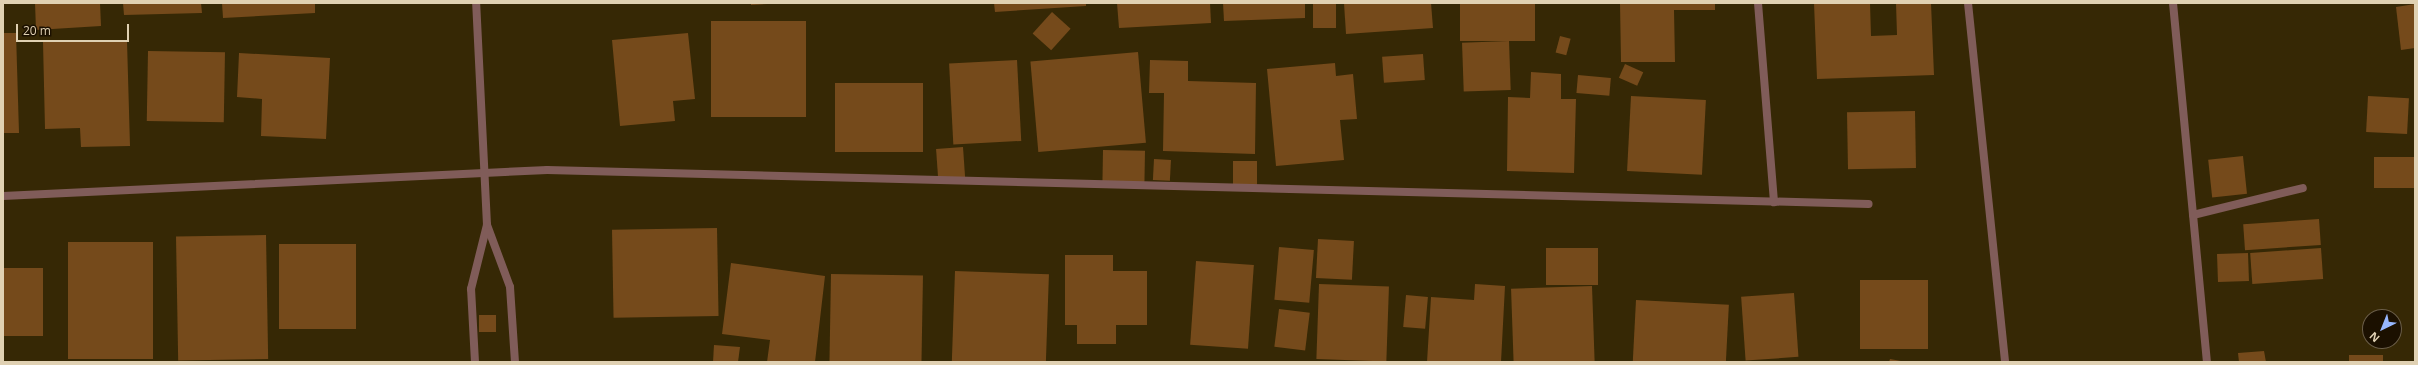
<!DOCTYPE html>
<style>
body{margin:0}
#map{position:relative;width:2418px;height:365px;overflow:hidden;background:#362805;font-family:"Open Sans",sans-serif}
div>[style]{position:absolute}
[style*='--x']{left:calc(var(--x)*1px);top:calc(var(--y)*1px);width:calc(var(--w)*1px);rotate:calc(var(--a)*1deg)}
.building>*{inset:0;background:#754a1b;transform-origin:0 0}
.service>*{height:8px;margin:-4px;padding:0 4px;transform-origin:4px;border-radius:4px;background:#805c59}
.minor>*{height:8px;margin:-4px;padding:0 4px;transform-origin:4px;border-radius:4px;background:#805c59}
span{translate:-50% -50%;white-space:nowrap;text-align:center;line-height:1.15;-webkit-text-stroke:4px #1b1000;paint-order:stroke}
.frame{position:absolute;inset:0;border:4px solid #e0d1b3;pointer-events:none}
.north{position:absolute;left:2362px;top:309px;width:40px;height:40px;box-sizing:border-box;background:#1b1000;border:1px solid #6a5d48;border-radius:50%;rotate:223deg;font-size:11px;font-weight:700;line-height:16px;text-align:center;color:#e0d1b3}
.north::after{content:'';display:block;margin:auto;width:14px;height:18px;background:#96b6fd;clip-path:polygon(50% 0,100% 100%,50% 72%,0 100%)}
.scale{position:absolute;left:16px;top:24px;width:113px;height:18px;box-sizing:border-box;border:2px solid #e0d1b3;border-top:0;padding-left:5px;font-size:12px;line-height:14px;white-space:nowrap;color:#e0d1b3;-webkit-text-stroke:3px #1b1000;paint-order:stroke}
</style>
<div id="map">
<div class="building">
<div style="clip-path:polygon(35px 3px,100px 3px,101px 26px,36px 30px)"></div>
<div style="clip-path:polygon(123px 3px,201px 3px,202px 13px,124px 15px)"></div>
<div style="clip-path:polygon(222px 3px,315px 3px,315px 13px,223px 18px)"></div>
<div style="clip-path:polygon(751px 3px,768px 3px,768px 4px,751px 5px)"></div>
<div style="clip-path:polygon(994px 3px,1086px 3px,1086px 6px,995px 12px)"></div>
<div style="clip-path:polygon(1117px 3px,1210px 3px,1211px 23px,1119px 28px)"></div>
<div style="clip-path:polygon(1223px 3px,1305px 3px,1305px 18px,1224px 21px)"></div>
<div style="left:1313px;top:3px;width:23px;height:25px"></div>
<div style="clip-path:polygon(1344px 3px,1431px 3px,1433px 28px,1346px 34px)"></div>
<div style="left:1460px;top:3px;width:75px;height:38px"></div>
<div style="clip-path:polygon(1620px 3px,1715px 3px,1715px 10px,1674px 10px,1675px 62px,1621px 62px)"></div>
<div style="clip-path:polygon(1814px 3px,1870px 3px,1871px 36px,1897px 35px,1896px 3px,1931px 3px,1934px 75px,1817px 79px)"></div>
<div style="clip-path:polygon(2415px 4px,2415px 48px,2401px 50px,2396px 7px)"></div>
<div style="left:1052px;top:12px;width:25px;height:29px;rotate:42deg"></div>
<div style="left:711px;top:21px;width:95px;height:96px"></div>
<div style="clip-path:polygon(3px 33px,16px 33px,19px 133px,3px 133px)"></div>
<div style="clip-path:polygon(688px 33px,695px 99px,673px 101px,675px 121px,620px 126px,612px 40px)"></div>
<div style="left:1560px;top:36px;width:11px;height:17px;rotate:15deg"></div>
<div style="clip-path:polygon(127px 41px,130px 146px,81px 147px,80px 128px,45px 129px,43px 42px)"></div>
<div style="left:1509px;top:41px;width:49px;height:47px;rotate:88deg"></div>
<div style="left:148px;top:51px;width:77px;height:70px;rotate:1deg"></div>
<div style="left:1138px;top:52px;width:91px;height:108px;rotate:85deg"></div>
<div style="clip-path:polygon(239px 53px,330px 58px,326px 139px,261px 136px,262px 99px,237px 97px)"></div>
<div style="left:1423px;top:54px;width:26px;height:41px;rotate:86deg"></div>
<div style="left:1017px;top:60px;width:81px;height:68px;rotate:87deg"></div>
<div style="clip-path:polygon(1150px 60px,1188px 61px,1188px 81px,1256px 83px,1255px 154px,1163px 151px,1164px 93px,1149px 93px)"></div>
<div style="clip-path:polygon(1335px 63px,1336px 76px,1353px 74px,1357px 119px,1340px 120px,1344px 160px,1276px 166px,1267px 69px)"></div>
<div style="left:1625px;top:64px;width:20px;height:15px;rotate:24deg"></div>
<div style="clip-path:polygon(1531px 72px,1561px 74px,1561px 99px,1576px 99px,1574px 173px,1507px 171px,1508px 97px,1530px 98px)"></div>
<div style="left:1578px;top:75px;width:33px;height:18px;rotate:5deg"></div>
<div style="left:835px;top:83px;width:88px;height:69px"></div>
<div style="left:1631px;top:96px;width:75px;height:75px;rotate:3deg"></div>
<div style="left:2368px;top:96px;width:41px;height:36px;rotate:3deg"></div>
<div style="left:1915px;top:111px;width:57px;height:68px;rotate:89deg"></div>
<div style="left:963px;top:147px;width:30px;height:27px;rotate:86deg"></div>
<div style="left:1103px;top:150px;width:42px;height:32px;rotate:1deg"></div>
<div style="left:2243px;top:156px;width:38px;height:35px;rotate:84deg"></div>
<div style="left:2374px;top:157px;width:41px;height:31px"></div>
<div style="left:1154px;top:159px;width:17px;height:21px;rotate:3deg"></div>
<div style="left:1233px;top:161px;width:24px;height:24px"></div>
<div style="left:2319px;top:219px;width:26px;height:76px;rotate:86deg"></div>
<div style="left:717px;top:228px;width:88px;height:105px;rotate:89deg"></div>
<div style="left:266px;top:235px;width:124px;height:90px;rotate:89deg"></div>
<div style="left:1318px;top:239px;width:36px;height:39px;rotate:3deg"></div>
<div style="left:153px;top:242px;width:117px;height:85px;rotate:90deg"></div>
<div style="left:279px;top:244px;width:77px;height:85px"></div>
<div style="left:1279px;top:247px;width:35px;height:53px;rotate:5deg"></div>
<div style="left:1546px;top:248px;width:52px;height:37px"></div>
<div style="left:2321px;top:248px;width:31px;height:71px;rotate:86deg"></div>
<div style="left:2248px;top:253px;width:28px;height:31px;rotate:88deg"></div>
<div style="clip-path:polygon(1065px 255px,1113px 255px,1113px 271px,1147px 271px,1147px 325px,1116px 325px,1116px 344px,1077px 344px,1077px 325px,1065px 325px)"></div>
<div style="left:1196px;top:261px;width:58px;height:84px;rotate:4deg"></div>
<div style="clip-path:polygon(731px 263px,825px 276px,815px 362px,767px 362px,770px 340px,722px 334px)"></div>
<div style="left:3px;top:268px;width:40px;height:68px"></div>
<div style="left:955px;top:271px;width:94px;height:91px;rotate:2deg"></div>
<div style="left:831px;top:274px;width:92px;height:88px;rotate:1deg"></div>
<div style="left:1860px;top:280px;width:68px;height:69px"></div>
<div style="left:1319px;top:284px;width:70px;height:75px;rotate:2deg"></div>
<div style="clip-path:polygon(1475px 284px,1505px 286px,1501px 362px,1427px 362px,1431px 297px,1474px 300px)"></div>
<div style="left:1592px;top:286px;width:76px;height:81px;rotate:88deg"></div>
<div style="left:1794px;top:293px;width:64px;height:53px;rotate:86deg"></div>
<div style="left:1406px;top:295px;width:22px;height:32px;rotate:5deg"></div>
<div style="left:1636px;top:300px;width:93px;height:62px;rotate:3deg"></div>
<div style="left:1279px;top:309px;width:31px;height:38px;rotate:7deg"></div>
<div style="left:479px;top:315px;width:17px;height:17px"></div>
<div style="clip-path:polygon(714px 345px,740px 347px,738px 362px,713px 362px)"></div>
<div style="clip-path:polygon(2264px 351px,2266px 362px,2239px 362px,2238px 353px)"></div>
<div style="left:2349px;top:355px;width:34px;height:7px"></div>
<div style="clip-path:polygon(1890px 359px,1901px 361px,1901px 362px,1889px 362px)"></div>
</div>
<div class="service">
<div style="--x:2193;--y:215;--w:113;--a:-13.8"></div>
</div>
<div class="minor">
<div style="--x:1758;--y:3;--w:200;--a:85.4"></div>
<div style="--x:1968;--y:3;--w:361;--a:84.1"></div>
<div style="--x:2173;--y:3;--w:361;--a:84.6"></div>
<div style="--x:3;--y:196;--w:545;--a:-2.74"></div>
<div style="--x:547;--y:170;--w:1322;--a:1.47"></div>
<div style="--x:487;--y:225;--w:66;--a:69.6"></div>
<div style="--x:510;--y:287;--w:75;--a:86.2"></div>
<div style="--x:475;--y:362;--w:73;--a:-93.1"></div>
<div style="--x:471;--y:289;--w:66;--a:-76"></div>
<div style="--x:487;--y:225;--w:222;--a:-92.8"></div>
</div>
<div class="frame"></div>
<div class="north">N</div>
<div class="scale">20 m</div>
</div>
